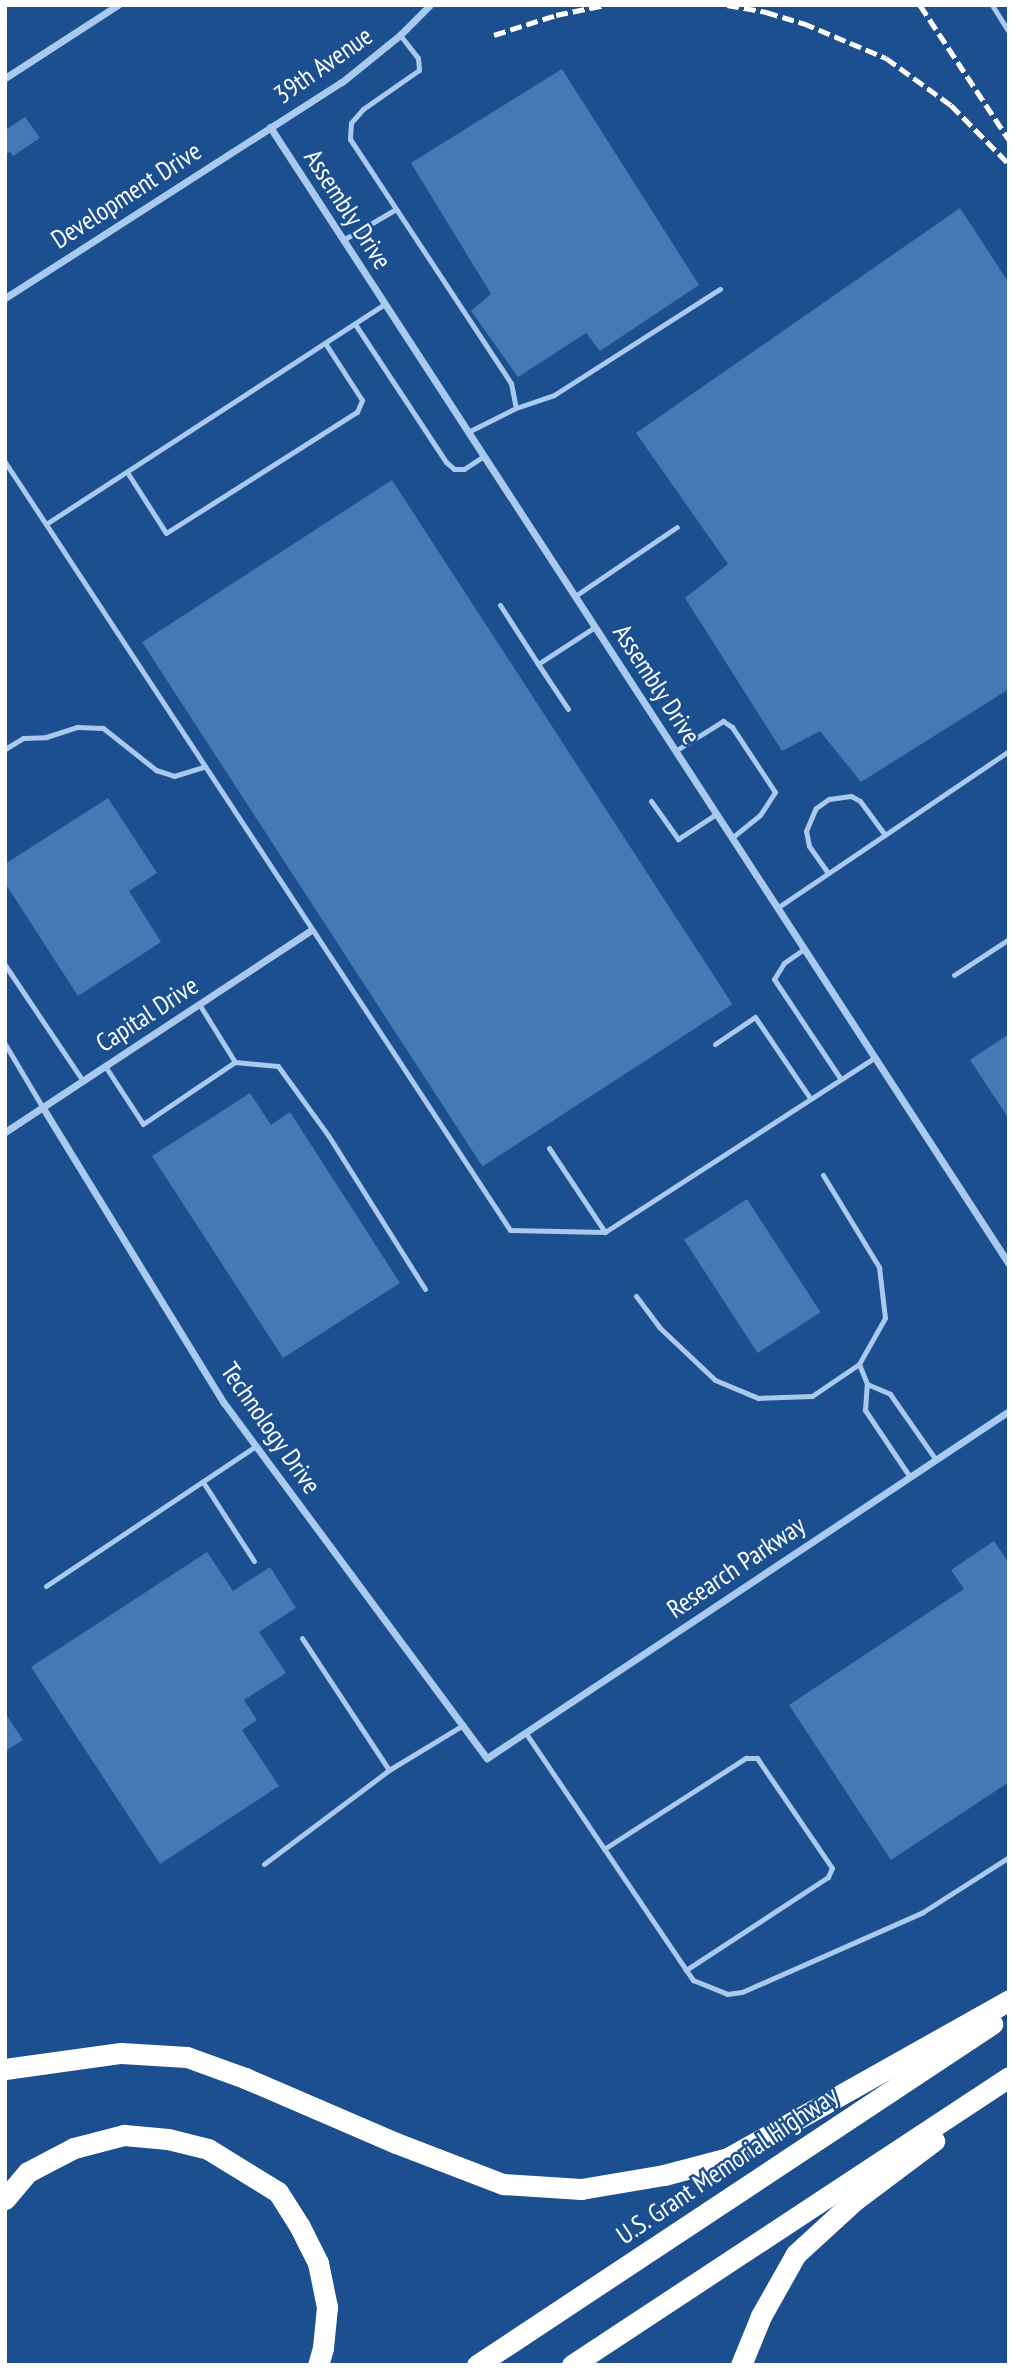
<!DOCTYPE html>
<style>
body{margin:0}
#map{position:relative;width:1014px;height:2370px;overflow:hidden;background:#1b4f8f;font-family:"PT Sans Narrow",sans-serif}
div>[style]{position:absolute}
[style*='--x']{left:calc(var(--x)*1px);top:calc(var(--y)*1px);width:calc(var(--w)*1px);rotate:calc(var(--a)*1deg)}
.building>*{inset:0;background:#4478b7;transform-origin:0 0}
.service>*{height:5px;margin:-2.5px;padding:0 2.5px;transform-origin:2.5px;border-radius:2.5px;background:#a9c9ee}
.minor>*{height:7px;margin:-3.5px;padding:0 3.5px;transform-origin:3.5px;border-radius:3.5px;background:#a9c9ee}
.motorway>*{height:21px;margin:-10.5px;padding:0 10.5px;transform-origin:10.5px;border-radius:10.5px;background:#fff}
.rail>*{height:5px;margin-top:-2.5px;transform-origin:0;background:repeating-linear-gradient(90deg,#fff 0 12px,transparent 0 17px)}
span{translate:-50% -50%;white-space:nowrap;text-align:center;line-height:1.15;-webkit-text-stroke:5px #1b4f8f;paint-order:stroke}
.street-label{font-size:26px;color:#fff}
.frame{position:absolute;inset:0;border:7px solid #fff;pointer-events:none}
</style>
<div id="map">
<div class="building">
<div style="clip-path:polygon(562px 69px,699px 285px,600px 351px,586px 333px,518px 377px,471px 311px,491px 294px,411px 163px)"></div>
<div style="clip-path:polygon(25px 117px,40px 138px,13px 156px,10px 152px,5px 155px,5px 130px)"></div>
<div style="clip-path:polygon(960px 208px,1009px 283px,1009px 689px,861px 782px,820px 731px,782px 751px,685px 598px,728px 564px,636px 433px)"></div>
<div style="left:392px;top:480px;width:625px;height:298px;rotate:57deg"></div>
<div style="clip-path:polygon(108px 798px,157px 873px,129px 891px,161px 942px,78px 996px,5px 883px,5px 864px)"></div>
<div style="clip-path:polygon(1009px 1034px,1009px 1119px,970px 1060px)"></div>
<div style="clip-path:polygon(250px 1093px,271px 1125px,290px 1112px,400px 1283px,283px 1358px,152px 1156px)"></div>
<div style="left:747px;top:1199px;width:135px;height:75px;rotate:57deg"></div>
<div style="clip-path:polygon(994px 1541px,1009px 1563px,1009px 1782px,891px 1860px,789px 1705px,964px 1589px,951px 1570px)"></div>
<div style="clip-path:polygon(207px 1552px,233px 1591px,270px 1567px,296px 1608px,259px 1632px,286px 1673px,244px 1700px,257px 1720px,242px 1730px,279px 1786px,160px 1864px,31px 1667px)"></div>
<div style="clip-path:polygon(5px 1713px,23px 1740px,5px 1751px)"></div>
</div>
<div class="service">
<div style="--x:992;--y:5;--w:32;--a:58"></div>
<div style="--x:400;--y:35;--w:29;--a:52"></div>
<div style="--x:418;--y:58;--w:12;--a:85"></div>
<div style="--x:419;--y:70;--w:68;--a:145.1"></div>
<div style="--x:363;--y:109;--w:18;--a:131"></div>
<div style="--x:351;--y:123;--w:16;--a:94"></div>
<div style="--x:350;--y:139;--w:292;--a:56.6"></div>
<div style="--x:511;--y:383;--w:25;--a:79"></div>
<div style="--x:343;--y:240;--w:61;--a:-30.3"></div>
<div style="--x:355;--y:324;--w:165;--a:56.6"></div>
<div style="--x:446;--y:462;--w:11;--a:41"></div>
<div style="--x:454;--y:469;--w:10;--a:0"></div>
<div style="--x:464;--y:469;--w:24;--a:-33"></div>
<div style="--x:468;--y:432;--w:54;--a:-26.6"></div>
<div style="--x:516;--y:408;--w:40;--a:-18.9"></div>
<div style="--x:554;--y:395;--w:197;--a:-32.6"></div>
<div style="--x:5;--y:462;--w:919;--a:56.67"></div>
<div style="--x:510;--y:1230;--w:95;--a:1.2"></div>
<div style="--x:127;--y:472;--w:72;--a:57.4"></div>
<div style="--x:166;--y:533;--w:226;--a:-32.4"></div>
<div style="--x:357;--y:412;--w:13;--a:-67"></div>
<div style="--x:362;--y:400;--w:68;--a:-123"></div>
<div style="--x:46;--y:524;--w:404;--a:-33"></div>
<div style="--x:575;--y:596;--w:123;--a:-34.1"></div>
<div style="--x:500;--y:605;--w:70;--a:57.2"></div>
<div style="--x:538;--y:664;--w:68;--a:-33"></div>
<div style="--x:538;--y:664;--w:54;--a:56.3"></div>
<div style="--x:5;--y:749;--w:21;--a:-31"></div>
<div style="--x:23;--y:738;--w:23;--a:-2"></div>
<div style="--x:46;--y:737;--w:33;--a:-18"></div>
<div style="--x:77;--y:727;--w:26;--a:2"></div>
<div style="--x:103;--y:728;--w:68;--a:38.4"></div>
<div style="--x:156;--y:770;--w:19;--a:18"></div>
<div style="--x:174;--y:776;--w:31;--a:-17"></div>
<div style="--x:675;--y:751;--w:57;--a:-32"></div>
<div style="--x:723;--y:721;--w:11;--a:34"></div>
<div style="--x:732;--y:727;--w:78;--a:56.5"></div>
<div style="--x:775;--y:792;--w:27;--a:123"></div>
<div style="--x:760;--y:815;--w:36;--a:141"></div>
<div style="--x:651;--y:801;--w:47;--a:54.6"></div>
<div style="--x:678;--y:839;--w:45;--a:-33.3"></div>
<div style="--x:828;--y:873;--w:33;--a:-125"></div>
<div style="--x:809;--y:846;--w:15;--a:-101"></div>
<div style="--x:806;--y:831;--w:25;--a:-67"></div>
<div style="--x:816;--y:808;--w:16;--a:-35"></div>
<div style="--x:829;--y:799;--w:22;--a:-8"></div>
<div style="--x:851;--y:796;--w:10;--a:29"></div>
<div style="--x:860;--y:801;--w:42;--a:53.7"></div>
<div style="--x:777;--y:908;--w:280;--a:-34.1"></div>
<div style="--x:804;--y:949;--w:24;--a:145"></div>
<div style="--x:784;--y:963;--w:19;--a:122"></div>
<div style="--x:774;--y:979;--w:119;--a:56.3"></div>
<div style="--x:5;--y:965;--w:140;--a:56.1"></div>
<div style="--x:954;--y:975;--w:66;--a:-33.2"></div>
<div style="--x:5;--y:1044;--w:74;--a:59.3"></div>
<div style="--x:715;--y:1044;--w:48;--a:-34"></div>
<div style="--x:755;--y:1017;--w:98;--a:55.8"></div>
<div style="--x:235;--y:1062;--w:43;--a:5.3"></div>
<div style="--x:278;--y:1066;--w:85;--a:54.1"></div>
<div style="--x:328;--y:1135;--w:182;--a:57.8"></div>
<div style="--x:105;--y:1066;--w:69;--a:56.8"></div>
<div style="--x:143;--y:1124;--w:111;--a:-34"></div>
<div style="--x:235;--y:1062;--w:68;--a:-121.8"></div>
<div style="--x:549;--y:1148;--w:101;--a:56.3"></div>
<div style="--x:605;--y:1232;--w:322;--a:-32.9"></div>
<div style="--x:823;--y:1175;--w:108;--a:58.7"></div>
<div style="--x:879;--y:1267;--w:51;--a:83.3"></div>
<div style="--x:885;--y:1318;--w:53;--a:119.5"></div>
<div style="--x:859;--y:1364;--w:22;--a:68"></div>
<div style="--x:636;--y:1296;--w:39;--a:53"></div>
<div style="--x:659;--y:1327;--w:77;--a:43.4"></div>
<div style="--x:715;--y:1380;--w:47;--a:22.7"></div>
<div style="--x:758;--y:1398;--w:54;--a:-2.1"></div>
<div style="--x:812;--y:1396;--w:57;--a:-34.2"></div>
<div style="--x:910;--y:1477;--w:81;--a:-123.9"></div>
<div style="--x:865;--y:1410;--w:26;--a:-86"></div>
<div style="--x:867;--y:1384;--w:25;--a:23"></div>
<div style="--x:890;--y:1394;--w:80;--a:55.1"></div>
<div style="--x:203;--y:1482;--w:94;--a:57.2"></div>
<div style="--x:46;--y:1586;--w:252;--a:-33.7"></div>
<div style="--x:525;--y:1732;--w:300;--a:55.9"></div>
<div style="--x:693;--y:1980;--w:37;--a:22"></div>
<div style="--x:727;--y:1994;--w:15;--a:-8"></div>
<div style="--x:742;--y:1992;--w:198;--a:-23.8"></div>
<div style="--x:923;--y:1912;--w:102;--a:-32.6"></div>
<div style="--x:389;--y:1770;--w:87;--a:-31.3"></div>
<div style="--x:604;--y:1849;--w:169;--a:-32.7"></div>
<div style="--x:746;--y:1758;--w:11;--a:0"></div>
<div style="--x:757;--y:1758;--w:133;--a:55.7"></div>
<div style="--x:832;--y:1868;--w:10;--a:114"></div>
<div style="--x:828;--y:1877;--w:170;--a:146.8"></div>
<div style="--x:264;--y:1864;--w:156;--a:-36.9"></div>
<div style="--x:389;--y:1770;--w:158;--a:-123.4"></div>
</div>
<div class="minor">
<div style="--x:5;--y:78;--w:135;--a:-32.9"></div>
<div style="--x:270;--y:127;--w:1356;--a:56.98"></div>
<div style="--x:5;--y:298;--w:400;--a:-32.7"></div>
<div style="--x:342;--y:82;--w:75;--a:-39"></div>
<div style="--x:400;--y:35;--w:42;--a:-45"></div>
<div style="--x:43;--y:1108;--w:346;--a:58.5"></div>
<div style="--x:224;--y:1403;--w:442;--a:53.5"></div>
<div style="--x:487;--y:1758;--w:627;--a:-33.61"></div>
<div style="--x:5;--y:1132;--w:367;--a:-33.4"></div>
</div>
<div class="motorway">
<div style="--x:5;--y:2069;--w:117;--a:-7.9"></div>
<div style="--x:121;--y:2053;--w:66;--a:3.5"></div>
<div style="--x:187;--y:2057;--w:62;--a:19.9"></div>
<div style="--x:245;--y:2078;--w:164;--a:23.3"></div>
<div style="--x:396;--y:2143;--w:115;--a:21"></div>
<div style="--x:503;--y:2184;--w:78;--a:3.7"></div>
<div style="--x:581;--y:2189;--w:84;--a:-9.6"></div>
<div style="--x:664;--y:2175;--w:66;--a:-14.9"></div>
<div style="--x:728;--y:2158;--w:322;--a:-29.3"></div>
<div style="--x:5;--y:2199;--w:35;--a:-50"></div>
<div style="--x:28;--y:2172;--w:52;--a:-27.6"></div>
<div style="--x:74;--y:2148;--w:52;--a:-14.6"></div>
<div style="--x:124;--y:2135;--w:44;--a:5.2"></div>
<div style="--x:168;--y:2139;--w:41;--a:14"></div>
<div style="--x:208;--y:2149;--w:82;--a:31.6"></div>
<div style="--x:278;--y:2192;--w:41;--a:57.8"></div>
<div style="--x:300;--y:2227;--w:40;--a:63.4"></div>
<div style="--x:318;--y:2263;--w:45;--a:78.4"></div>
<div style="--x:327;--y:2307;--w:41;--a:95.6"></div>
<div style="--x:323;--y:2348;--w:18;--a:106"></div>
<div style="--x:477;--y:2365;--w:618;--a:-33.51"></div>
<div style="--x:572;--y:2365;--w:523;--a:-33.39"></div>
<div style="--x:741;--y:2365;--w:53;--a:-67.8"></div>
<div style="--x:761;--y:2316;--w:71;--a:-60.6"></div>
<div style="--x:796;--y:2254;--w:80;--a:-42.5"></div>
<div style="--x:855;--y:2200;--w:99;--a:-36.8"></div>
</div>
<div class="rail">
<div style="--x:727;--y:5;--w:40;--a:10"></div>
<div style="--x:766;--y:12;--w:39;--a:17"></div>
<div style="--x:803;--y:23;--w:90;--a:22.9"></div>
<div style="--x:886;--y:58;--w:80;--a:35.9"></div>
<div style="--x:951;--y:105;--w:83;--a:45.5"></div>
<div style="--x:920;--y:5;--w:162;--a:56.6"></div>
<div style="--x:494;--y:35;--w:65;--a:-17.9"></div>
<div style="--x:556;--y:15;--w:50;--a:-11.5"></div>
</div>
<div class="street-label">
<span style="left:323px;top:65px;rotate:-35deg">39th Avenue</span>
<span style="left:126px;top:195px;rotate:-33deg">Development Drive</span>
<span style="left:348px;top:209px;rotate:57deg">Assembly Drive</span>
<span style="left:657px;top:684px;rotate:57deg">Assembly Drive</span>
<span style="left:147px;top:1014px;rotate:-33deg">Capital Drive</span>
<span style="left:271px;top:1428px;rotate:55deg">Technology Drive</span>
<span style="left:736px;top:1567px;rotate:-34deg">Research Parkway</span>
<span style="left:727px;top:2165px;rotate:-34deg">U.S. Grant Memorial Highway</span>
</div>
<div class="frame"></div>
</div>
